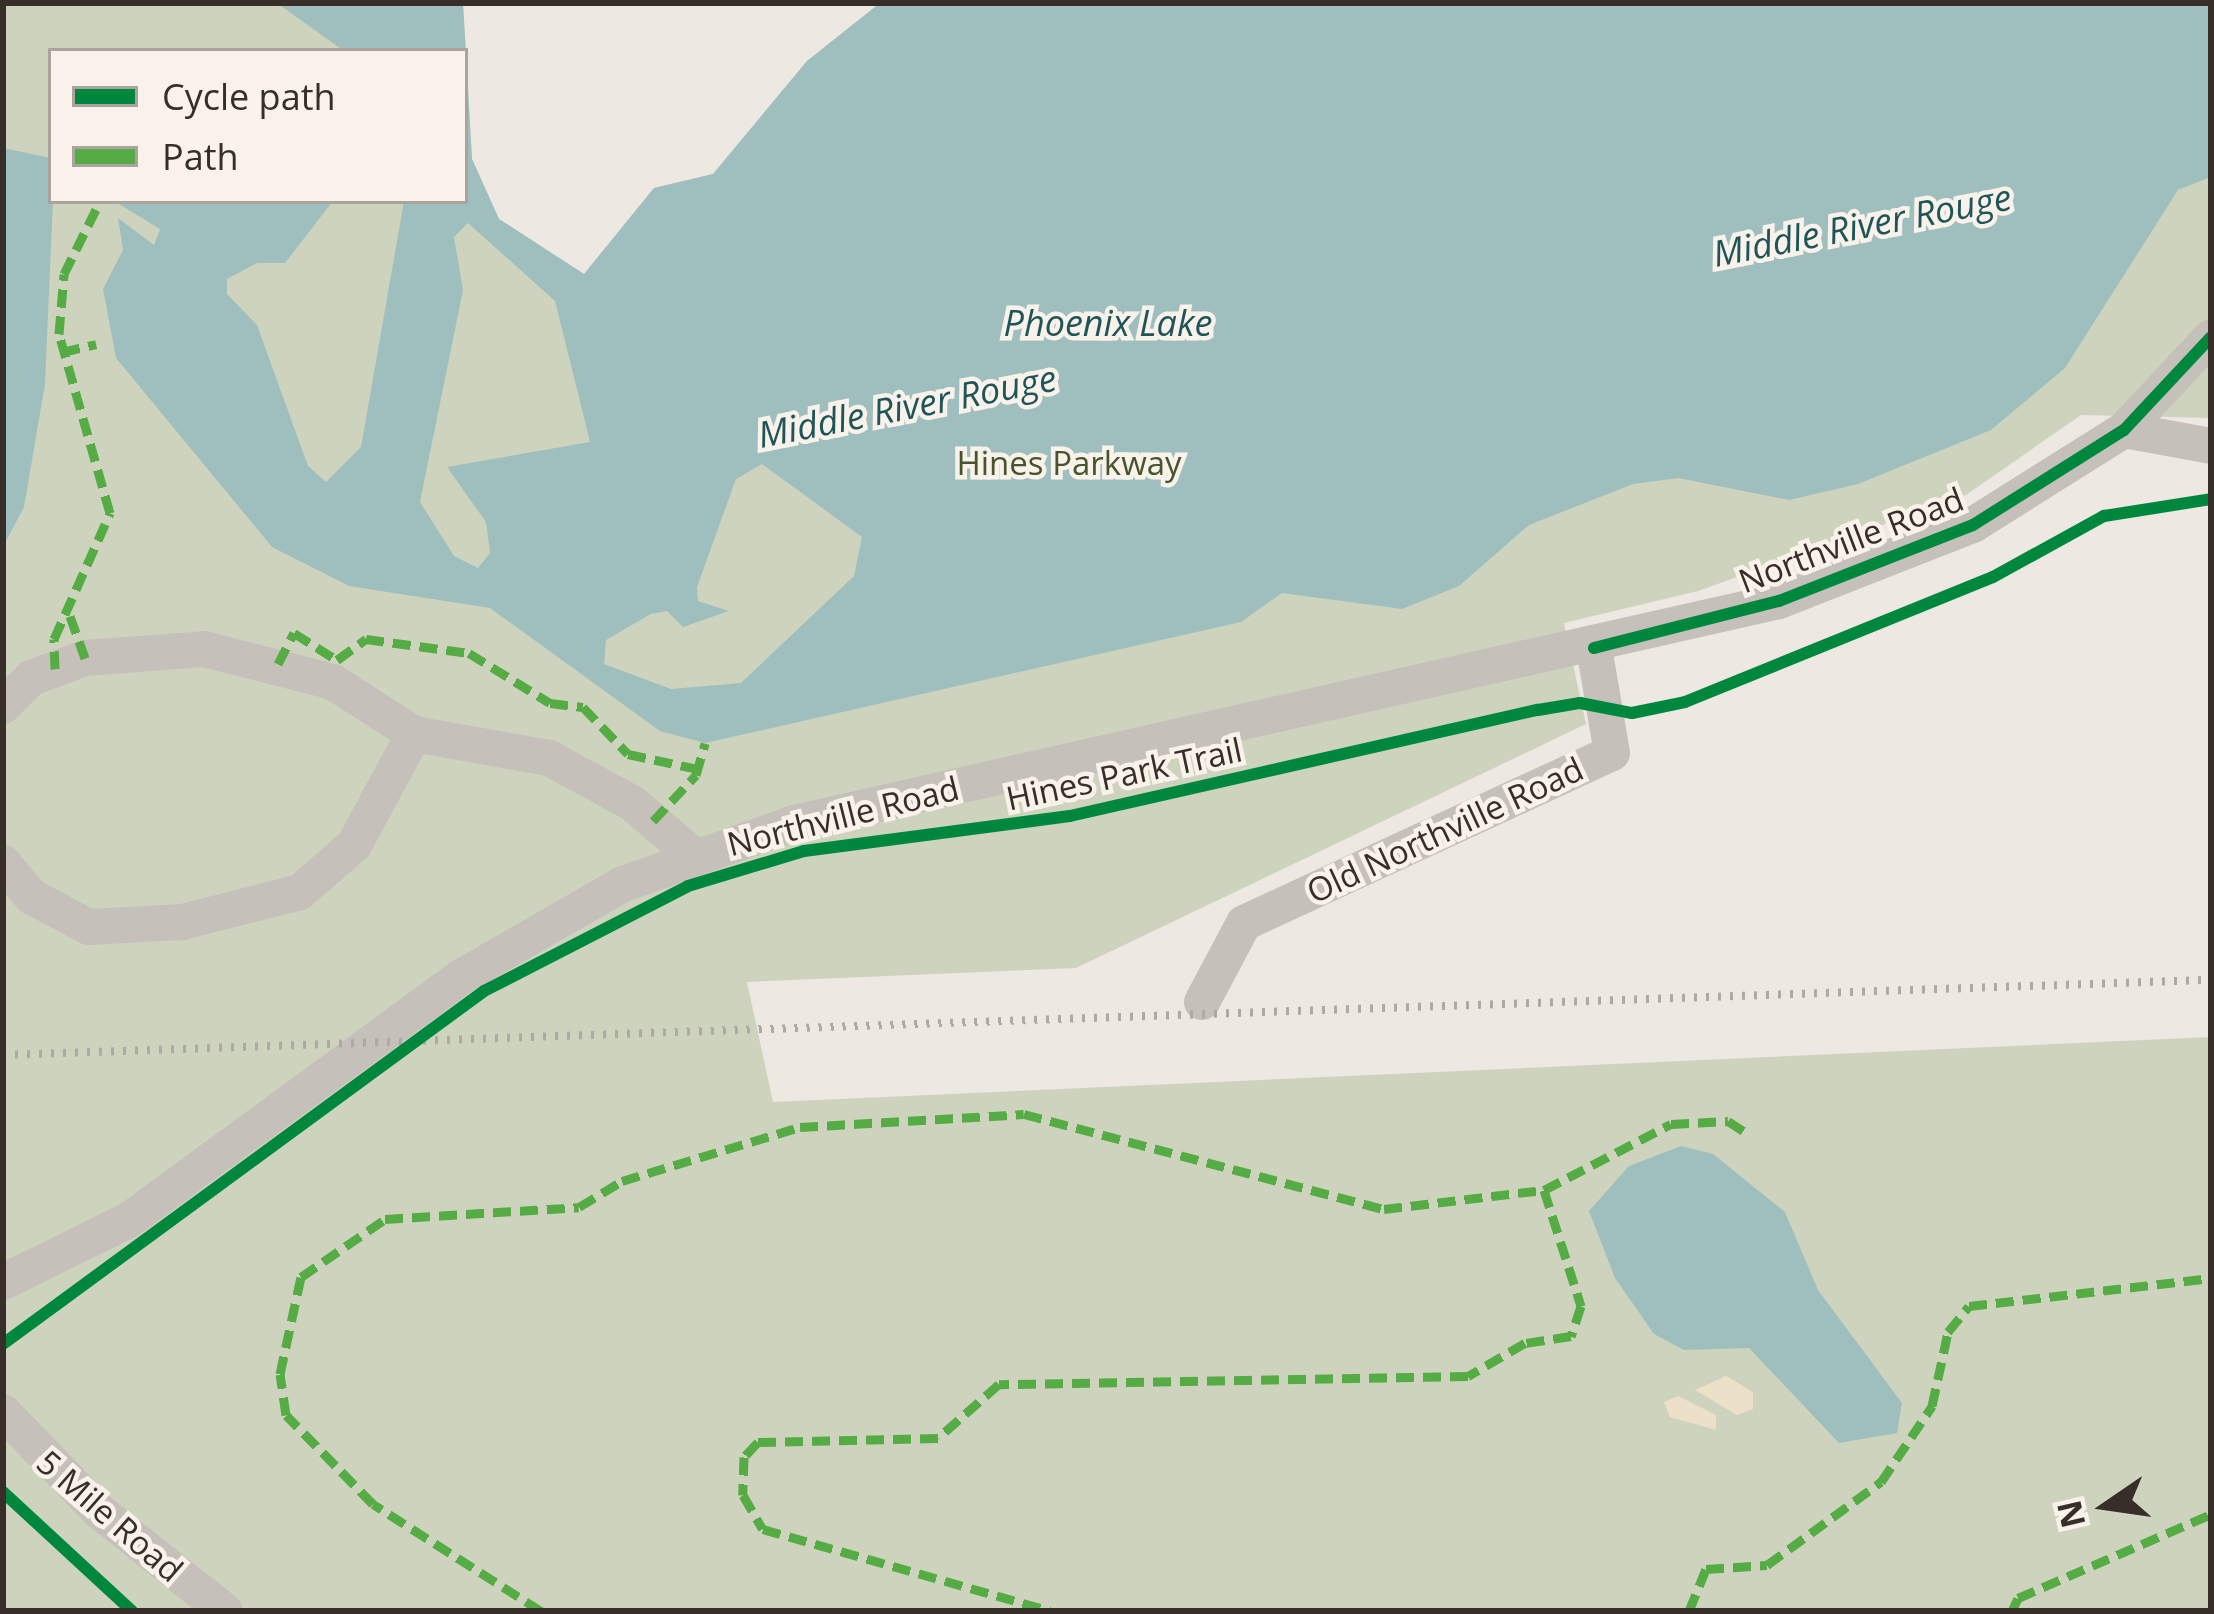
<!DOCTYPE html>
<style>
body{margin:0}
#map{position:relative;width:2214px;height:1614px;overflow:hidden;background:#ede8e2;font-family:"Open Sans",sans-serif}
div>[style]{position:absolute}
[style*='--x']{left:calc(var(--x)*1px);top:calc(var(--y)*1px);width:calc(var(--w)*1px);rotate:calc(var(--a)*1deg)}
.green>*{inset:0;background:#ced3bd}
.sand>*{inset:0;background:#ece0c9}
.water>*{inset:0;background:#9fbfbe}
.minor>*{height:36px;margin:-18px;padding:0 18px;transform-origin:18px;border-radius:18px;background:#c6c0bb}
.rail>*{height:8px;margin-top:-4px;transform-origin:0;background:repeating-linear-gradient(90deg,#aea9a5 0 3px,transparent 0 12px)}
.quiet>*{height:9px;margin-top:-4.5px;transform-origin:0;background:repeating-linear-gradient(90deg,#55ab44 0 18px,transparent 0 27px)}
.cycleway>*{height:12px;margin:-6px;padding:0 6px;transform-origin:6px;border-radius:6px;background:#00873e}
span{translate:-50% -50%;white-space:nowrap;text-align:center;line-height:1.15;-webkit-text-stroke:9px #f9f2ea;paint-order:stroke}
.park-label{font-size:33px;color:#47552d}
.street-label{font-size:33px;color:#372d29}
.water-label{font-size:36px;color:#1f5558;font-style:italic}
.frame{position:absolute;inset:0;border:6px solid #372d29;pointer-events:none}
.legend{position:absolute;left:48px;top:48px;width:420px;height:156px;box-sizing:border-box;background:#f9f2ea;border:3px solid #aba39d;margin:0;padding:15px 21px;list-style:none;font-size:36px;color:#372d29}
.legend li{display:flex;align-items:center;gap:24px;height:60px}
.legend b{width:60px;border:3px solid #aba39d}
.north{position:absolute;left:2046px;top:1446px;width:120px;height:120px;-webkit-text-stroke:9px #f9f2ea;paint-order:stroke;rotate:257deg;font-size:33px;font-weight:700;line-height:48px;text-align:center;color:#372d29}
.north::after{content:'';display:block;margin:auto;width:42px;height:54px;background:#372d29;clip-path:polygon(50% 0,100% 100%,50% 72%,0 100%)}
</style>
<div id="map">
<div class="green">
<div style="clip-path:polygon(evenodd,3px 3px,463px 3px,472px 159px,499px 219px,584px 274px,654px 188px,713px 174px,807px 61px,880px 3px,2211px 3px,2211px 418px,2081px 415px,1966px 495px,1698px 591px,1564px 623px,1586px 724px,1076px 968px,747px 982px,773px 1102px,2211px 1037px,2211px 1611px,3px 1611px,3px 3px,51px 51px,465px 51px,465px 201px,51px 201px,51px 51px)"></div>
</div>
<div class="sand">
<div style="clip-path:polygon(1726px 1376px,1753px 1392px,1753px 1409px,1737px 1415px,1695px 1390px)"></div>
<div style="clip-path:polygon(1678px 1396px,1716px 1415px,1716px 1430px,1670px 1417px,1664px 1402px)"></div>
</div>
<div class="water">
<div style="clip-path:polygon(evenodd,277px 3px,463px 3px,472px 159px,499px 219px,584px 274px,654px 188px,713px 174px,807px 61px,880px 3px,2211px 3px,2211px 177px,2178px 190px,2065px 368px,1991px 430px,1858px 484px,1789px 500px,1678px 478px,1633px 484px,1529px 525px,1459px 586px,1402px 609px,1282px 593px,1241px 622px,705px 743px,660px 731px,490px 608px,349px 586px,272px 547px,116px 358px,103px 289px,123px 250px,118px 218px,154px 245px,160px 229px,114px 201px,333px 201px,285px 263px,257px 263px,227px 279px,227px 294px,257px 325px,308px 466px,326px 482px,361px 447px,404px 201px,465px 201px,465px 51px,344px 51px,277px 3px,468px 223px,555px 301px,590px 442px,447px 467px,486px 522px,490px 553px,478px 568px,454px 556px,420px 502px,463px 290px,454px 237px,468px 223px,277px 3px,762px 464px,862px 537px,854px 576px,741px 683px,671px 689px,604px 664px,606px 640px,651px 614px,667px 611px,683px 627px,729px 611px,698px 601px,697px 587px,736px 479px,762px 464px)"></div>
<div style="clip-path:polygon(3px 148px,51px 158px,53px 201px,45px 384px,24px 507px,3px 547px)"></div>
<div style="clip-path:polygon(1681px 1146px,1713px 1154px,1785px 1212px,1818px 1290px,1902px 1403px,1897px 1433px,1839px 1443px,1749px 1348px,1684px 1350px,1654px 1334px,1615px 1278px,1589px 1211px,1629px 1166px)"></div>
</div>
<div class="minor">
<div style="--x:2124;--y:430;--w:88;--a:10.4"></div>
<div style="--x:3;--y:706;--w:40;--a:-45"></div>
<div style="--x:31;--y:678;--w:58;--a:-20.3"></div>
<div style="--x:85;--y:658;--w:119;--a:-4.3"></div>
<div style="--x:204;--y:649;--w:133;--a:14.3"></div>
<div style="--x:333;--y:682;--w:96;--a:32.7"></div>
<div style="--x:414;--y:734;--w:126;--a:118.4"></div>
<div style="--x:354;--y:845;--w:72;--a:139"></div>
<div style="--x:300;--y:892;--w:122;--a:165.7"></div>
<div style="--x:182;--y:922;--w:93;--a:176.9"></div>
<div style="--x:89;--y:927;--w:64;--a:-152.2"></div>
<div style="--x:32;--y:897;--w:45;--a:-130.5"></div>
<div style="--x:414;--y:734;--w:137;--a:10.1"></div>
<div style="--x:549;--y:758;--w:94;--a:28.5"></div>
<div style="--x:632;--y:803;--w:82;--a:40.5"></div>
<div style="--x:1202;--y:1002;--w:89;--a:-62"></div>
<div style="--x:1244;--y:923;--w:405;--a:-24.8"></div>
<div style="--x:1612;--y:753;--w:107;--a:-99.7"></div>
<div style="--x:3;--y:1282;--w:140;--a:-26.2"></div>
<div style="--x:129;--y:1220;--w:411;--a:-36.2"></div>
<div style="--x:461;--y:977;--w:185;--a:-29.9"></div>
<div style="--x:621;--y:885;--w:184;--a:-19.7"></div>
<div style="--x:794;--y:823;--w:1010;--a:-12.7"></div>
<div style="--x:1779;--y:601;--w:208;--a:-21.4"></div>
<div style="--x:1973;--y:525;--w:178;--a:-32.2"></div>
<div style="--x:2124;--y:430;--w:127;--a:-46.9"></div>
<div style="--x:3;--y:1412;--w:139;--a:45.9"></div>
<div style="--x:100;--y:1512;--w:159;--a:38.4"></div>
</div>
<div class="rail">
<div style="--x:3;--y:1055;--w:2209;--a:-1.95"></div>
</div>
<div class="quiet">
<div style="--x:62;--y:352;--w:35;--a:-13"></div>
<div style="--x:70;--y:616;--w:45;--a:70.3"></div>
<div style="--x:278;--y:664;--w:35;--a:-63"></div>
<div style="--x:294;--y:633;--w:51;--a:32.1"></div>
<div style="--x:337;--y:660;--w:36;--a:-36"></div>
<div style="--x:366;--y:639;--w:104;--a:7.7"></div>
<div style="--x:469;--y:653;--w:95;--a:31.7"></div>
<div style="--x:550;--y:703;--w:33;--a:7"></div>
<div style="--x:583;--y:707;--w:65;--a:46.2"></div>
<div style="--x:628;--y:754;--w:72;--a:12.1"></div>
<div style="--x:55;--y:669;--w:30;--a:-92"></div>
<div style="--x:54;--y:639;--w:138;--a:-66"></div>
<div style="--x:110;--y:513;--w:186;--a:-105.9"></div>
<div style="--x:59;--y:334;--w:60;--a:-85.2"></div>
<div style="--x:64;--y:274;--w:81;--a:-63.7"></div>
<div style="--x:653;--y:821;--w:63;--a:-46.9"></div>
<div style="--x:696;--y:775;--w:33;--a:-74"></div>
<div style="--x:1544;--y:1190;--w:143;--a:-27.5"></div>
<div style="--x:1671;--y:1124;--w:57;--a:-3"></div>
<div style="--x:1728;--y:1121;--w:24;--a:33"></div>
<div style="--x:541;--y:1611;--w:199;--a:-147.5"></div>
<div style="--x:373;--y:1504;--w:124;--a:-134.3"></div>
<div style="--x:286;--y:1415;--w:41;--a:-98.3"></div>
<div style="--x:280;--y:1374;--w:99;--a:-77.8"></div>
<div style="--x:301;--y:1277;--w:102;--a:-34.6"></div>
<div style="--x:385;--y:1219;--w:194;--a:-3.5"></div>
<div style="--x:579;--y:1207;--w:50;--a:-31.2"></div>
<div style="--x:622;--y:1181;--w:186;--a:-16.9"></div>
<div style="--x:800;--y:1127;--w:224;--a:-3.3"></div>
<div style="--x:1024;--y:1114;--w:372;--a:14.8"></div>
<div style="--x:1384;--y:1209;--w:161;--a:-6.8"></div>
<div style="--x:1544;--y:1190;--w:122;--a:72.3"></div>
<div style="--x:1581;--y:1306;--w:32;--a:108"></div>
<div style="--x:1571;--y:1336;--w:47;--a:171.3"></div>
<div style="--x:1525;--y:1343;--w:66;--a:149.9"></div>
<div style="--x:1468;--y:1376;--w:469;--a:179"></div>
<div style="--x:999;--y:1384;--w:81;--a:138.5"></div>
<div style="--x:938;--y:1438;--w:180;--a:178.7"></div>
<div style="--x:758;--y:1442;--w:21;--a:133"></div>
<div style="--x:744;--y:1457;--w:38;--a:92"></div>
<div style="--x:743;--y:1495;--w:39;--a:60"></div>
<div style="--x:763;--y:1529;--w:298;--a:15.9"></div>
<div style="--x:1689;--y:1611;--w:45;--a:-68"></div>
<div style="--x:1706;--y:1569;--w:61;--a:-3.8"></div>
<div style="--x:1767;--y:1565;--w:141;--a:-36.1"></div>
<div style="--x:1881;--y:1482;--w:92;--a:-56.1"></div>
<div style="--x:1932;--y:1406;--w:76;--a:-77.8"></div>
<div style="--x:1948;--y:1332;--w:33;--a:-51"></div>
<div style="--x:1969;--y:1306;--w:244;--a:-6.6"></div>
<div style="--x:2012;--y:1611;--w:14;--a:-65"></div>
<div style="--x:2018;--y:1598;--w:210;--a:-23.5"></div>
</div>
<div class="cycleway">
<div style="--x:1594;--y:648;--w:191;--a:-14.3"></div>
<div style="--x:1779;--y:601;--w:208;--a:-21.4"></div>
<div style="--x:1973;--y:525;--w:178;--a:-32.2"></div>
<div style="--x:2124;--y:430;--w:127;--a:-46.9"></div>
<div style="--x:3;--y:1344;--w:597;--a:-36.27"></div>
<div style="--x:484;--y:991;--w:229;--a:-27.2"></div>
<div style="--x:688;--y:886;--w:121;--a:-16.8"></div>
<div style="--x:804;--y:851;--w:268;--a:-7.5"></div>
<div style="--x:1070;--y:816;--w:480;--a:-12.8"></div>
<div style="--x:1538;--y:710;--w:43;--a:-9.5"></div>
<div style="--x:1580;--y:703;--w:53;--a:10.9"></div>
<div style="--x:1632;--y:713;--w:54;--a:-11.7"></div>
<div style="--x:1685;--y:702;--w:332;--a:-22.1"></div>
<div style="--x:1993;--y:577;--w:127;--a:-28.8"></div>
<div style="--x:2104;--y:516;--w:108;--a:-9"></div>
<div style="--x:3;--y:1492;--w:176;--a:42.7"></div>
</div>
<div class="park-label">
<span style="left:1069px;top:463px">Hines Parkway</span>
</div>
<div class="street-label">
<span style="left:1851px;top:540px;rotate:-21deg">Northville Road</span>
<span style="left:1124px;top:774px;rotate:-12deg">Hines Park Trail</span>
<span style="left:843px;top:816px;rotate:-14deg">Northville Road</span>
<span style="left:1445px;top:830px;rotate:-25deg">Old Northville Road</span>
<span style="left:110px;top:1516px;rotate:41deg">5 Mile Road</span>
</div>
<div class="water-label">
<span style="left:1862px;top:225px;rotate:-11deg">Middle River Rouge</span>
<span style="left:1108px;top:323px">Phoenix Lake</span>
<span style="left:907px;top:406px;rotate:-11deg">Middle River Rouge</span>
</div>
<div class="frame"></div>
<ul class="legend">
<li><b style="height:15px;background:#00873e"></b>Cycle path</li>
<li><b style="height:15px;background:#55ab44"></b>Path</li>
</ul>
<div class="north">N</div>
</div>
